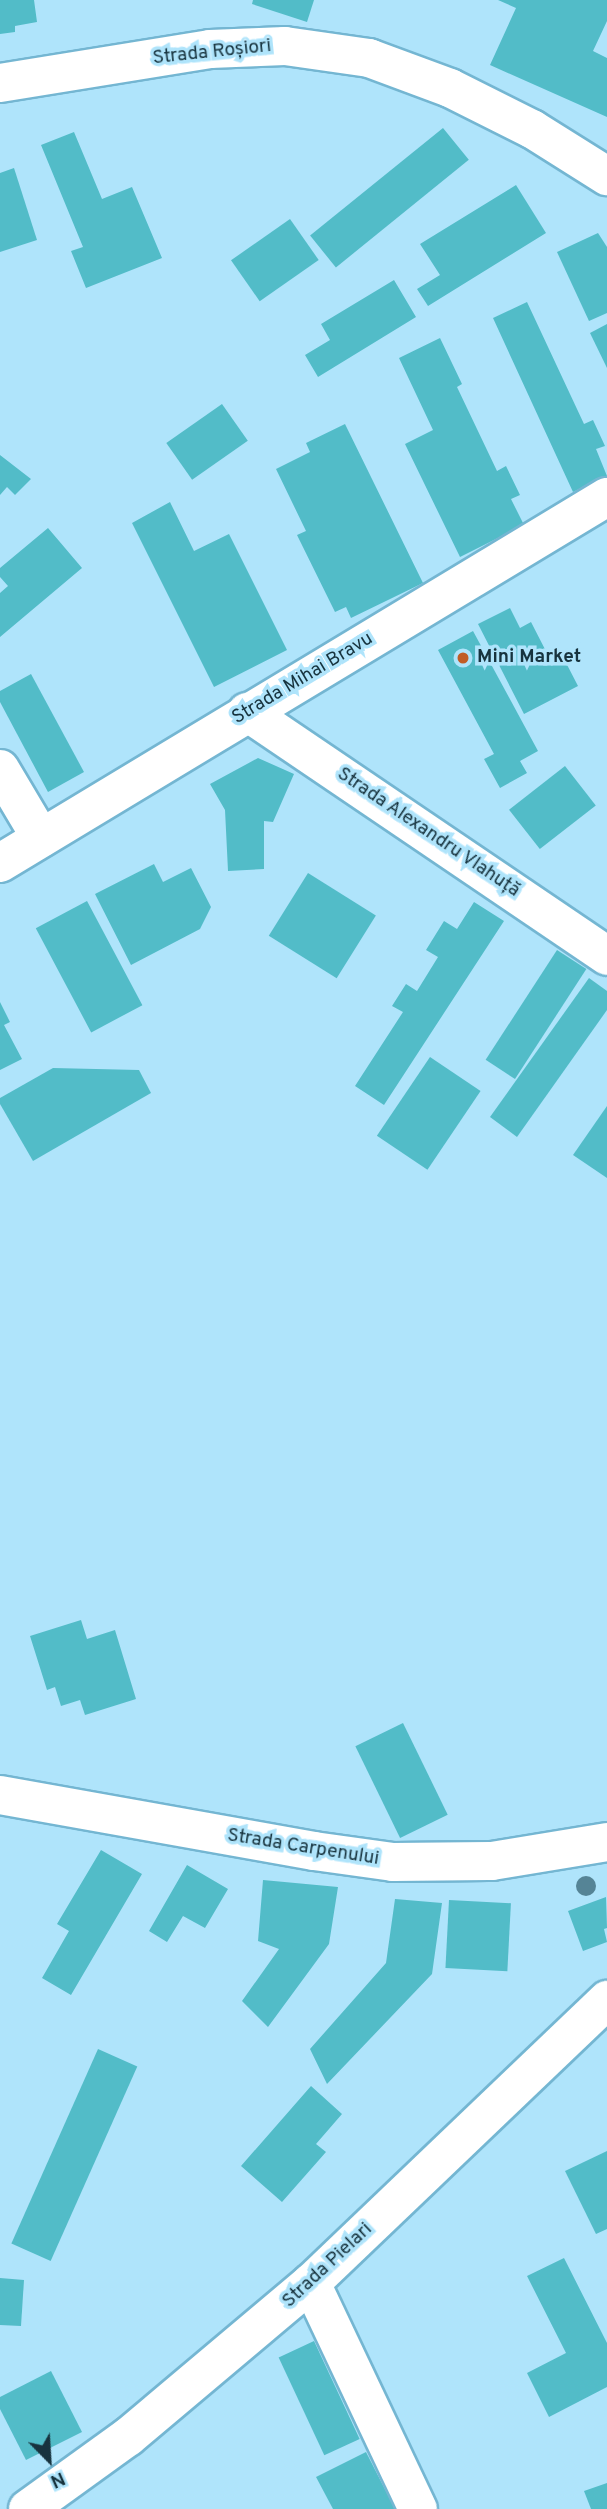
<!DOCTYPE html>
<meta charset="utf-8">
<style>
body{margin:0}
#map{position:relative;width:607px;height:2509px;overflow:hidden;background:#afe4fb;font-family:Overpass,sans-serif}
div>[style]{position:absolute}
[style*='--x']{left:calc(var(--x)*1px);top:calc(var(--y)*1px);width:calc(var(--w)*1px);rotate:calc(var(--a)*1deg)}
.building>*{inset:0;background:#52bcc8;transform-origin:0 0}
.roads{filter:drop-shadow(2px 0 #74b6d2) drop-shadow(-2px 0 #74b6d2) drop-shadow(0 2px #74b6d2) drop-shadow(0 -2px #74b6d2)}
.minor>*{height:38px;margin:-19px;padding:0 19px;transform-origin:19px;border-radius:19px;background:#fff}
.major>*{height:38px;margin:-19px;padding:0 19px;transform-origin:19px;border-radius:19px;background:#fff}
.trees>*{width:20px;height:20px;margin:-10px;border-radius:50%;background:#558496}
.dots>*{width:19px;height:19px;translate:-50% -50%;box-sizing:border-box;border:4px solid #afe4fb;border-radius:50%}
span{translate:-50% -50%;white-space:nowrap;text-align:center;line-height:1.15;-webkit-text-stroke:7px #afe4fb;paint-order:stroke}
.street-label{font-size:19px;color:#17333e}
.poi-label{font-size:19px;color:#17333e;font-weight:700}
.left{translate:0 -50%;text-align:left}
.north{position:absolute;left:14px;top:2425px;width:70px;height:70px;-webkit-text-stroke:5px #afe4fb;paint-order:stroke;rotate:156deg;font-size:19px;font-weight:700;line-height:28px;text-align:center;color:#17333e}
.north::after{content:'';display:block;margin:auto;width:24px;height:32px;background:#17333e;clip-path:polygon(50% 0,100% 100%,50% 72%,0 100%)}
</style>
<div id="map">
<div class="building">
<div style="clip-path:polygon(0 0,34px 0,37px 22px,15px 26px,15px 32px,0 34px)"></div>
<div style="clip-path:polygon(253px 0,314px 0,307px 22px,252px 4px)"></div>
<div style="clip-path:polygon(498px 0,607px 0,607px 21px,593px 51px,607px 58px,607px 117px,490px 65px,516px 8px)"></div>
<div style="left:443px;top:128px;width:41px;height:171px;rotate:51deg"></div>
<div style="clip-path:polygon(74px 132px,102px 199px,132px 187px,162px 258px,86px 288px,71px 251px,83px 247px,41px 145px)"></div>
<div style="clip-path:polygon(14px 168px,37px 240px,0 252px,0 173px)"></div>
<div style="clip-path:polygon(516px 185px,546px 233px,428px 306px,417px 289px,440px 275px,420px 244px)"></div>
<div style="left:290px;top:219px;width:50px;height:72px;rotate:55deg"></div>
<div style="clip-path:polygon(598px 233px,607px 247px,607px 313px,589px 321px,557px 252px)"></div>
<div style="clip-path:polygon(394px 280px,416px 317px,318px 377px,305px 355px,330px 340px,321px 324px)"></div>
<div style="clip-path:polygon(527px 302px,584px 424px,593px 420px,605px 446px,596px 449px,607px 476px,573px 492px,493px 318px)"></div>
<div style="clip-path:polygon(607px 324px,607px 368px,590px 333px)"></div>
<div style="clip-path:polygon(440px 338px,462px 384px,457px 387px,497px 471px,506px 466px,520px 495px,511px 499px,524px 525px,460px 557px,405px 444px,433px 430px,399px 358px)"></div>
<div style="left:222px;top:404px;width:45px;height:68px;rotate:55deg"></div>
<div style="clip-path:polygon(345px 424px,423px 583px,351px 618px,346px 607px,335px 612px,297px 535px,306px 531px,276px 469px,310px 452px,306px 443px)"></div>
<div style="clip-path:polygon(0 455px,31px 479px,15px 495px,7px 487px,0 495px)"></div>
<div style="clip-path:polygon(170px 502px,194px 551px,229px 534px,287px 650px,214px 687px,132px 523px)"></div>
<div style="clip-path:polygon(48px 528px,82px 568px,0 637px,0 593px,8px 586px,0 577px,0 568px)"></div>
<div style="clip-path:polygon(510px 608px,520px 628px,531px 622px,551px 661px,562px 655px,578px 686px,524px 714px,478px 624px)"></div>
<div style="clip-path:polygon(473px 631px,538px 751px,520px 761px,527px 773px,500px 788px,484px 759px,494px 754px,438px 650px)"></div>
<div style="clip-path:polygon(31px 674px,84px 772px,48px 792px,0 702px,0 691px)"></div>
<div style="clip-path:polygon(258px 758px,294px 774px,273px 822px,264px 821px,264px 869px,228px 871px,225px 810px,210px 784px)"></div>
<div style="left:565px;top:766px;width:50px;height:71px;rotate:52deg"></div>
<div style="clip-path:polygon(154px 864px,163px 882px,191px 868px,211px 907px,200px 929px,131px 965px,95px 894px)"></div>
<div style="left:308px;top:873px;width:80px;height:74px;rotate:32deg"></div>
<div style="left:87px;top:901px;width:118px;height:58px;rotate:62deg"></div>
<div style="clip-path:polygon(474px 902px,504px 921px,384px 1105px,355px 1086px,403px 1012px,392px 1006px,406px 984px,417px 991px,438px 957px,426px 950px,444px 921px,457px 929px)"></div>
<div style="left:557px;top:950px;width:35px;height:131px;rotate:33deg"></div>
<div style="clip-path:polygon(589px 978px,607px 991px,607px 1010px,517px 1137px,490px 1117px)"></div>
<div style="clip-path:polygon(0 1002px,10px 1022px,4px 1025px,22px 1059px,0 1070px)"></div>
<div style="left:430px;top:1057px;width:61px;height:95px;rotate:34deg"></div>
<div style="clip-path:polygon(53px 1068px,139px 1070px,151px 1093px,33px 1161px,0 1104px,0 1098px)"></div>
<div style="clip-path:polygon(607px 1106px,607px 1178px,573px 1155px)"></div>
<div style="clip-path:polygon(81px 1620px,87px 1639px,115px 1630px,136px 1699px,85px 1715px,80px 1700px,61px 1706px,55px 1687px,47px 1690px,30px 1636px)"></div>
<div style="left:403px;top:1723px;width:102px;height:53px;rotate:64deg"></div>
<div style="clip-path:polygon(101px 1850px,142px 1874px,71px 1995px,42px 1978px,69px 1931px,57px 1924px)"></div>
<div style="clip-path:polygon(187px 1865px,228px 1889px,205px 1928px,183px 1916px,167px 1942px,149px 1931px)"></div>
<div style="clip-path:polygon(263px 1880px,338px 1887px,329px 1944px,268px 2027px,242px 2001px,279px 1949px,258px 1941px)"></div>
<div style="clip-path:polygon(606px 1897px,607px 1928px,604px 1929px,607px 1942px,583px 1951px,568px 1911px)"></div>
<div style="clip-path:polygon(395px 1899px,442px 1903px,432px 1974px,327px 2084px,310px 2049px,386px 1963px)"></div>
<div style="left:449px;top:1900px;width:62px;height:68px;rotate:3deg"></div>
<div style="left:98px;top:2049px;width:43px;height:213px;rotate:24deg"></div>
<div style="clip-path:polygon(311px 2086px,342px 2114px,316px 2144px,326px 2152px,282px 2202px,241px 2166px)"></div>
<div style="clip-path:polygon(607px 2151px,607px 2229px,596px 2234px,565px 2171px)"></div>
<div style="clip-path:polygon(564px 2258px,607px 2343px,607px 2387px,549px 2417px,527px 2373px,566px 2353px,527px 2276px)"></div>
<div style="clip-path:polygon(0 2278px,24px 2280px,21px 2326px,0 2325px)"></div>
<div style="left:314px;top:2341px;width:108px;height:39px;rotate:65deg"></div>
<div style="clip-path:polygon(51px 2371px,82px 2432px,26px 2460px,0 2409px,0 2397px)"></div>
<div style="clip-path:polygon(366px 2452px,395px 2509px,333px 2509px,316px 2477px)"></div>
<div style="clip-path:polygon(607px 2483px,607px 2509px,591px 2509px,584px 2491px)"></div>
</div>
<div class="roads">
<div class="minor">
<div style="--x:0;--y:83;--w:213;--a:-9.2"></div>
<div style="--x:210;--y:49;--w:75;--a:-2.3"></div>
<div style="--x:285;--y:46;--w:85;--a:8.1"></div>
<div style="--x:369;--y:58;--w:86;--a:20.3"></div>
<div style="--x:450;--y:88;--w:92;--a:26.6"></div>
<div style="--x:532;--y:129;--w:89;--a:32.1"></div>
<div style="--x:247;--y:712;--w:435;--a:34.1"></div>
<div style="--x:0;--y:769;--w:80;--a:59.3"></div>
<div style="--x:0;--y:1795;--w:319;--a:10.1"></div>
<div style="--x:314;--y:1851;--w:80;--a:7.9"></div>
<div style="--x:393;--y:1862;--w:99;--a:-0.6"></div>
<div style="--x:492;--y:1861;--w:117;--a:-9.4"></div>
<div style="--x:311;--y:2283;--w:250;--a:64.7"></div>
<div style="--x:28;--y:2509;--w:123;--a:-35.8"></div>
<div style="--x:128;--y:2437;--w:239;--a:-40.1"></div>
<div style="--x:311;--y:2283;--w:410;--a:-43.7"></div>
</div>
<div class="major">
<div style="--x:0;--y:863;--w:709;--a:-31.09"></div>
</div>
</div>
<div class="trees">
<div style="left:586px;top:1886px"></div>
</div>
<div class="dots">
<div style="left:463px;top:658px;background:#c15d26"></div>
</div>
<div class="street-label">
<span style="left:212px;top:53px;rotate:-6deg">Strada Roșiori</span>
<span style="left:303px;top:679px;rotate:-31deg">Strada Mihai Bravu</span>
<span style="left:428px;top:833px;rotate:34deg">Strada Alexandru Vlahuță</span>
<span style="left:303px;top:1848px;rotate:9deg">Strada Carpenului</span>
<span style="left:328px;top:2266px;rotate:-43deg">Strada Pielari</span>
</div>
<div class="poi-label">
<span class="left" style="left:477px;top:658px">Mini Market</span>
</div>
<div class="north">N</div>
</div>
